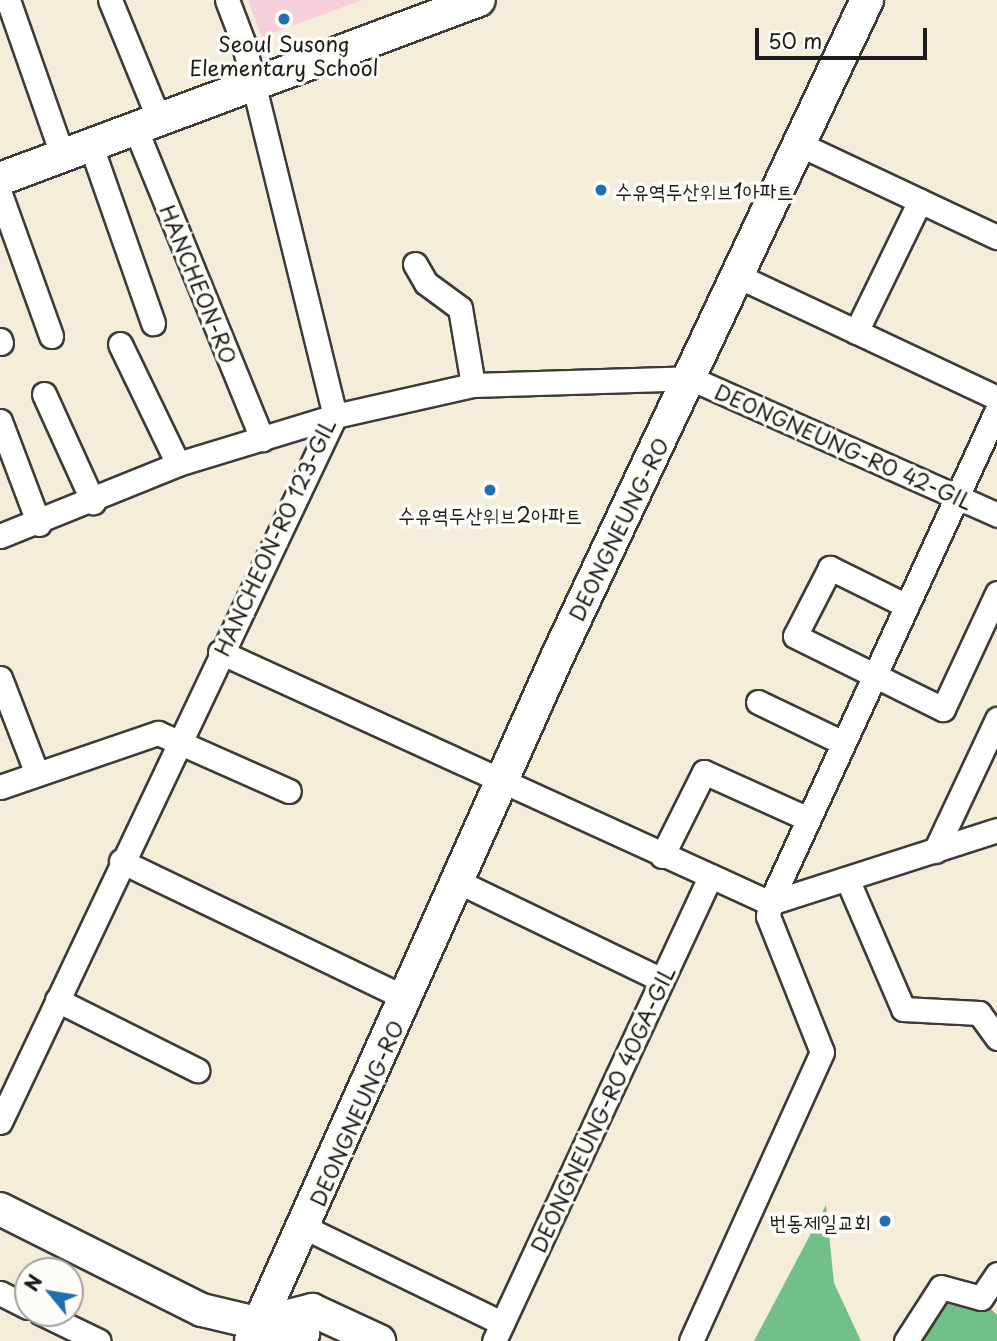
<!DOCTYPE html>
<meta charset="utf-8">
<style>
body{margin:0}
#map{position:relative;width:997px;height:1341px;overflow:hidden;background:#f3edd9;font-family:"Playpen Sans","Poor Story",sans-serif}
div>[style]{position:absolute}
[style*='--x']{left:calc(var(--x)*1px);top:calc(var(--y)*1px);width:calc(var(--w)*1px);rotate:calc(var(--a)*1deg)}
.built>*{inset:0;background:#f5cfda}
.forest>*{inset:0;background:#71bf89}
.roads{filter:drop-shadow(2px 0 #3c3b38) drop-shadow(-2px 0 #3c3b38) drop-shadow(0 2px #3c3b38) drop-shadow(0 -2px #3c3b38)}
.street>*{height:23px;margin:-11.5px;padding:0 11.5px;transform-origin:11.5px;border-radius:11.5px;background:#fff}
.secondary>*{height:32px;margin:-16px;padding:0 16px;transform-origin:16px;border-radius:16px;background:#fff}
.dots>*{width:19px;height:19px;translate:-50% -50%;box-sizing:border-box;border:4px solid #fdfcf7;border-radius:50%}
span{translate:-50% -50%;white-space:nowrap;text-align:center;line-height:1.15;-webkit-text-stroke:7px #fdfcf7;paint-order:stroke}
.poi-label{font-size:21px;color:#1c1c1c}
.left{translate:0 -50%;text-align:left}
.right{translate:-100% -50%;text-align:right}
.street-label{font-size:21px;color:#1c1c1c}
.north{position:absolute;left:14px;top:1257px;width:70px;height:70px;box-sizing:border-box;background:#fdfcf7;border:2px solid #a3a29f;border-radius:50%;rotate:300deg;font-size:19px;font-weight:700;line-height:28px;text-align:center;color:#1c1c1c}
.north::after{content:'';display:block;margin:auto;width:24px;height:32px;background:#1f6fb2;clip-path:polygon(50% 0,100% 100%,50% 72%,0 100%)}
.scale{position:absolute;left:755px;top:28px;width:172px;height:32px;box-sizing:border-box;border:4px solid #1c1c1c;border-top:0;padding-left:9px;font-size:21px;line-height:24px;white-space:nowrap;color:#1c1c1c;-webkit-text-stroke:5px #fdfcf7;paint-order:stroke}
</style>
<div id="map">
<div class="built">
<div style="clip-path:polygon(248px 0,362px 0,262px 37px)"></div>
</div>
<div class="forest">
<div style="clip-path:polygon(826px 1205px,834px 1283px,861px 1341px,754px 1341px)"></div>
<div style="clip-path:polygon(946px 1301px,991px 1309px,997px 1315px,997px 1341px,893px 1341px)"></div>
</div>
<div class="roads">
<div class="street">
<div style="--x:8;--y:0;--w:163;--a:70.7"></div>
<div style="--x:110;--y:0;--w:132;--a:67.7"></div>
<div style="--x:136;--y:130;--w:334;--a:67.8"></div>
<div style="--x:90;--y:143;--w:191;--a:70.7"></div>
<div style="--x:799;--y:144;--w:219;--a:25.2"></div>
<div style="--x:0;--y:194;--w:151;--a:70.2"></div>
<div style="--x:415;--y:264;--w:22;--a:60"></div>
<div style="--x:426;--y:283;--w:42;--a:36.3"></div>
<div style="--x:460;--y:308;--w:78;--a:80.4"></div>
<div style="--x:740;--y:277;--w:284;--a:25.2"></div>
<div style="--x:856;--y:332;--w:146;--a:-64"></div>
<div style="--x:0;--y:340;--w:3;--a:72"></div>
<div style="--x:120;--y:344;--w:133;--a:64.2"></div>
<div style="--x:44;--y:394;--w:119;--a:65.6"></div>
<div style="--x:0;--y:421;--w:110;--a:69.3"></div>
<div style="--x:0;--y:536;--w:192;--a:-22"></div>
<div style="--x:178;--y:464;--w:164;--a:-17"></div>
<div style="--x:335;--y:416;--w:141;--a:-12.7"></div>
<div style="--x:473;--y:385;--w:217;--a:-1.8"></div>
<div style="--x:690;--y:378;--w:336;--a:24"></div>
<div style="--x:905;--y:605;--w:84;--a:-153.7"></div>
<div style="--x:830;--y:568;--w:76;--a:117.2"></div>
<div style="--x:795;--y:636;--w:165;--a:26.3"></div>
<div style="--x:943;--y:709;--w:128;--a:-65"></div>
<div style="--x:220;--y:652;--w:605;--a:24.53"></div>
<div style="--x:770;--y:903;--w:238;--a:-17.8"></div>
<div style="--x:0;--y:678;--w:103;--a:68.9"></div>
<div style="--x:758;--y:702;--w:92;--a:25.7"></div>
<div style="--x:0;--y:787;--w:167;--a:-18.9"></div>
<div style="--x:158;--y:733;--w:143;--a:23.9"></div>
<div style="--x:935;--y:851;--w:146;--a:-64.8"></div>
<div style="--x:662;--y:856;--w:94;--a:-63.4"></div>
<div style="--x:704;--y:772;--w:112;--a:24.3"></div>
<div style="--x:121;--y:861;--w:316;--a:25.7"></div>
<div style="--x:848;--y:881;--w:139;--a:66.7"></div>
<div style="--x:903;--y:1009;--w:76;--a:3"></div>
<div style="--x:979;--y:1013;--w:31;--a:54"></div>
<div style="--x:459;--y:882;--w:225;--a:25.8"></div>
<div style="--x:57;--y:1000;--w:157;--a:26.6"></div>
<div style="--x:0;--y:1122;--w:781;--a:-64.62"></div>
<div style="--x:335;--y:416;--w:385;--a:-103.8"></div>
<div style="--x:243;--y:42;--w:45;--a:-110.9"></div>
<div style="--x:306;--y:1228;--w:218;--a:25.9"></div>
<div style="--x:0;--y:1293;--w:31;--a:27"></div>
<div style="--x:41;--y:1313;--w:64;--a:25.8"></div>
<div style="--x:494;--y:1341;--w:512;--a:-65.04"></div>
<div style="--x:691;--y:1341;--w:317;--a:-65.6"></div>
<div style="--x:822;--y:1052;--w:146;--a:-111.7"></div>
<div style="--x:768;--y:916;--w:13;--a:-81"></div>
<div style="--x:770;--y:903;--w:543;--a:-65.28"></div>
<div style="--x:906;--y:1341;--w:64;--a:-57.1"></div>
<div style="--x:941;--y:1287;--w:41;--a:15.4"></div>
<div style="--x:981;--y:1298;--w:29;--a:-56"></div>
</div>
<div class="secondary">
<div style="--x:0;--y:179;--w:511;--a:-20.49"></div>
<div style="--x:0;--y:1209;--w:226;--a:26.6"></div>
<div style="--x:202;--y:1310;--w:104;--a:13.4"></div>
<div style="--x:265;--y:1322;--w:49;--a:-14.3"></div>
<div style="--x:312;--y:1310;--w:74;--a:24.8"></div>
<div style="--x:251;--y:1341;--w:752;--a:-65.89"></div>
<div style="--x:558;--y:655;--w:724;--a:-64.74"></div>
</div>
</div>
<div class="dots">
<div style="left:284px;top:19px;background:#1f6fb2"></div>
<div style="left:601px;top:190px;background:#1f6fb2"></div>
<div style="left:490px;top:490px;background:#1f6fb2"></div>
<div style="left:885px;top:1221px;background:#1f6fb2"></div>
</div>
<div class="poi-label">
<span style="left:284px;top:55px">Seoul Susong<br>Elementary School</span>
<span class="left" style="left:615px;top:190px">수유역두산위브1아파트</span>
<span style="left:490px;top:514px">수유역두산위브2아파트</span>
<span class="right" style="left:871px;top:1221px">번동제일교회</span>
</div>
<div class="street-label">
<span style="left:199px;top:284px;rotate:68deg">HANCHEON-RO</span>
<span style="left:844px;top:446px;rotate:24deg">DEONGNEUNG-RO 42-GIL</span>
<span style="left:618px;top:529px;rotate:-64deg">DEONGNEUNG-RO</span>
<span style="left:274px;top:537px;rotate:-65deg">HANCHEON-RO 123-GIL</span>
<span style="left:602px;top:1109px;rotate:-65deg">DEONGNEUNG-RO 40GA-GIL</span>
<span style="left:356px;top:1113px;rotate:-66deg">DEONGNEUNG-RO</span>
</div>
<div class="north">N</div>
<div class="scale">50 m</div>
</div>
